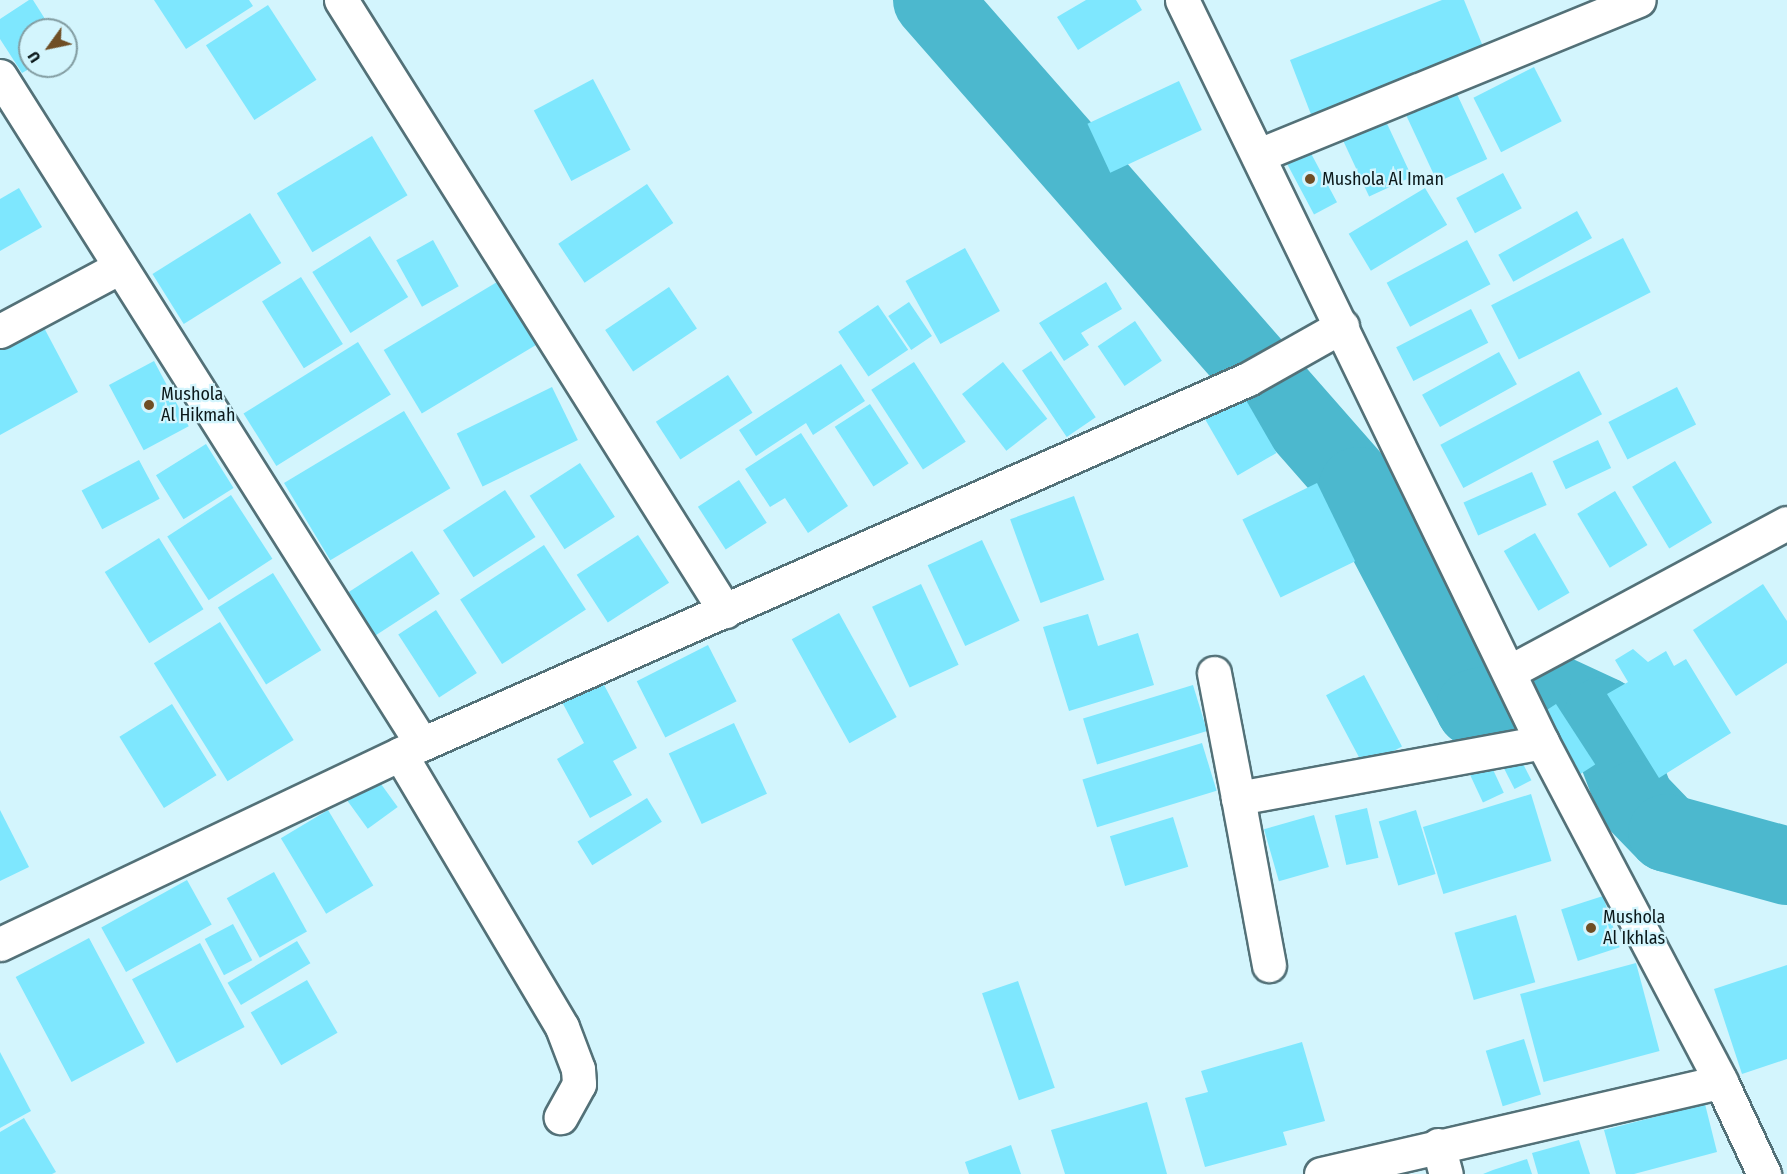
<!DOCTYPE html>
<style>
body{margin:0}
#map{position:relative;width:1787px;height:1174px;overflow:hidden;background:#d3f5fd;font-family:"Fira Sans Condensed",sans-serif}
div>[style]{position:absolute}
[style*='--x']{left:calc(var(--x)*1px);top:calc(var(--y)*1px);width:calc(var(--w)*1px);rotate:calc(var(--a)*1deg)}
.river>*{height:78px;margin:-39px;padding:0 39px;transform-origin:39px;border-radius:39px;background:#4cb8ce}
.building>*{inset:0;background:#7ee7fe;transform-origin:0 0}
.roads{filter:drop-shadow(2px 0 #537178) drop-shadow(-2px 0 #537178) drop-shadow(0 2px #537178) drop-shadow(0 -2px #537178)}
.street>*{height:33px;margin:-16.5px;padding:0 16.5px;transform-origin:16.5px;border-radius:16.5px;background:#fff}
.dots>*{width:16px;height:16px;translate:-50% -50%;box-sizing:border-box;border:3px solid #d3f5fd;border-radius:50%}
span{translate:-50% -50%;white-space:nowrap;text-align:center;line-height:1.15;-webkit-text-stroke:4.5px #d3f5fd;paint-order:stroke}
.poi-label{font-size:18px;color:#0b181a}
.left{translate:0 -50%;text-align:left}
.north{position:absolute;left:18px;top:18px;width:60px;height:60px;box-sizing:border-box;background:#d3f5fd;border:2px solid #839da2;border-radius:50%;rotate:237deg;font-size:16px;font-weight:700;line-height:24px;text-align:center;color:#0b181a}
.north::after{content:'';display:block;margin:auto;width:21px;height:27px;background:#6f4e25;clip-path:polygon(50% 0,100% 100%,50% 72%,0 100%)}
</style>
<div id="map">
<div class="river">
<div style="--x:932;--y:0;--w:646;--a:48.76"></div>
<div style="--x:1358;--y:486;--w:251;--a:62.2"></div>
<div style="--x:1475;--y:708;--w:76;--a:-12.9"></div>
<div style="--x:1549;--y:691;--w:60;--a:24.8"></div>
<div style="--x:1603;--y:716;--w:90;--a:69.1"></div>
<div style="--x:1635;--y:800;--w:46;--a:45.9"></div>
<div style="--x:1667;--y:833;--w:124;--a:15.4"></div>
</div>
<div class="building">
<div style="clip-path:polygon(29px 0,33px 0,52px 30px,30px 30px,30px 66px,34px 66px,22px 73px,0 39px,0 19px)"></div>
<div style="clip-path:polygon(154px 0,249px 0,253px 6px,186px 49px)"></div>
<div style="clip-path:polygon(1086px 0,1136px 0,1142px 10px,1078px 50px,1057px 17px)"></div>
<div style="clip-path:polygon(1442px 0,1464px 0,1484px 49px,1312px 117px,1290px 60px)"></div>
<div style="left:268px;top:5px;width:89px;height:74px;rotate:57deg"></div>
<div style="left:1534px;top:67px;width:61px;height:68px;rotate:63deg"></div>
<div style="left:593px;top:79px;width:80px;height:67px;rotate:62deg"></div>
<div style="left:1179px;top:81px;width:54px;height:101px;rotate:65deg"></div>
<div style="left:1456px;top:92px;width:74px;height:55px;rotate:65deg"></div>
<div style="left:1383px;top:115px;width:68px;height:47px;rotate:65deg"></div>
<div style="left:372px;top:136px;width:69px;height:111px;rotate:59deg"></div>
<div style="left:1306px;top:144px;width:66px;height:26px;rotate:62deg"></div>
<div style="left:1503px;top:173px;width:40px;height:53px;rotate:62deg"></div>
<div style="left:647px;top:184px;width:47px;height:107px;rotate:56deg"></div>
<div style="clip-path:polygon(19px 188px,42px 227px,0 251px,0 199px)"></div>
<div style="left:1425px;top:188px;width:43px;height:89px;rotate:59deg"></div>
<div style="left:1577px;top:211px;width:31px;height:90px;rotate:61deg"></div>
<div style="left:250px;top:213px;width:59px;height:115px;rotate:58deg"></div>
<div style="left:370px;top:236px;width:72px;height:68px;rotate:58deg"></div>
<div style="left:1623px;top:238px;width:61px;height:148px;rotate:63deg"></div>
<div style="left:433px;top:240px;width:53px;height:42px;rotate:61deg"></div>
<div style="left:1467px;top:240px;width:50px;height:91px;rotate:62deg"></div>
<div style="left:965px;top:248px;width:72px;height:68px;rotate:61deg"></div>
<div style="left:301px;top:277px;width:79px;height:46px;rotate:58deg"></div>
<div style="left:502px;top:279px;width:74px;height:138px;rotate:59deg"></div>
<div style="clip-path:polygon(1106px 282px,1122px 309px,1081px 333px,1089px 345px,1064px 361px,1039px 323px)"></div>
<div style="left:669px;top:287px;width:50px;height:77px;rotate:56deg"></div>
<div style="left:909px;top:302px;width:41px;height:25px;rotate:56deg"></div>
<div style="left:878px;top:305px;width:54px;height:48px;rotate:56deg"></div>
<div style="left:1471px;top:309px;width:38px;height:84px;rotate:63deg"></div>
<div style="left:1135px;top:321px;width:48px;height:45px;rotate:56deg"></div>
<div style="clip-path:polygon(41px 322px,78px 392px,0 435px,0 344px)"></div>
<div style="left:358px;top:342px;width:62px;height:135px;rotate:58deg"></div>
<div style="left:1051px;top:351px;width:80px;height:35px;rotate:56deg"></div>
<div style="left:1499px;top:352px;width:37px;height:88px;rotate:61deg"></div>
<div style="left:154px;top:361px;width:74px;height:51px;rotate:62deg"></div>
<div style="left:914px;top:362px;width:95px;height:51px;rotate:57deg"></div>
<div style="left:1003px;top:362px;width:72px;height:52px;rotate:52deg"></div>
<div style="clip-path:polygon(841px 364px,865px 401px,813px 435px,806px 423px,756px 456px,739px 430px)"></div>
<div style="left:1579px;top:371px;width:49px;height:157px;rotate:62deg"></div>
<div style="left:728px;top:375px;width:45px;height:86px;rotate:57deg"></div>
<div style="left:552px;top:387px;width:59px;height:106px;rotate:64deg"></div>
<div style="left:1677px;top:387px;width:42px;height:77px;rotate:63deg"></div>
<div style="left:1239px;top:388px;width:75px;height:45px;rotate:60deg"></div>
<div style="left:870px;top:404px;width:71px;height:42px;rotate:57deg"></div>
<div style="left:404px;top:411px;width:90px;height:140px;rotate:59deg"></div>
<div style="clip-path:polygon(801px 433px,848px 506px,808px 533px,785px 498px,770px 507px,745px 469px)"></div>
<div style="left:1598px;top:440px;width:31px;height:50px;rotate:65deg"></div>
<div style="left:206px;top:444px;width:52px;height:59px;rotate:58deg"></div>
<div style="left:139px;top:460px;width:44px;height:65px;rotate:62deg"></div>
<div style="left:1675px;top:461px;width:72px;height:50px;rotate:59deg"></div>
<div style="left:580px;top:463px;width:64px;height:60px;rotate:57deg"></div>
<div style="left:1532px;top:472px;width:36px;height:75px;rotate:66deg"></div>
<div style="left:739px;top:480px;width:51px;height:49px;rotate:57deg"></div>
<div style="left:1317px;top:483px;width:87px;height:83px;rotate:64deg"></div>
<div style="left:505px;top:490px;width:56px;height:74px;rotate:57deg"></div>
<div style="left:1615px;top:491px;width:63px;height:44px;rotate:59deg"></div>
<div style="left:231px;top:495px;width:76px;height:76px;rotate:57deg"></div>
<div style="left:1074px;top:496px;width:89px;height:68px;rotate:70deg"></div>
<div style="left:1535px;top:533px;width:69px;height:36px;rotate:60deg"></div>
<div style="left:638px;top:535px;width:57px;height:73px;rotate:57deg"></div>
<div style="left:159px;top:538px;width:84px;height:64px;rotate:58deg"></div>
<div style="left:982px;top:540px;width:89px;height:60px;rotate:65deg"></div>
<div style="left:544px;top:545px;width:77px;height:100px;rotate:57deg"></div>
<div style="left:412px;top:551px;width:51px;height:85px;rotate:57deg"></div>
<div style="left:273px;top:573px;width:91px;height:65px;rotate:58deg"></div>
<div style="left:921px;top:584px;width:89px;height:54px;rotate:65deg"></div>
<div style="clip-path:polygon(1763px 584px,1787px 621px,1787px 663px,1736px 696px,1693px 630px)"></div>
<div style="left:436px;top:610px;width:75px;height:45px;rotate:57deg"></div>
<div style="left:839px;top:613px;width:119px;height:54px;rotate:61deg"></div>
<div style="clip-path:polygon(1088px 614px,1098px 646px,1138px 633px,1154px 685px,1069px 711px,1043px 627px)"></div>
<div style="left:220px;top:622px;width:139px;height:78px;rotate:58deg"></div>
<div style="left:708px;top:645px;width:63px;height:80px;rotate:63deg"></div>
<div style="clip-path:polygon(1633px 649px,1648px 662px,1666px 651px,1674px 666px,1686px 659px,1731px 733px,1659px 778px,1607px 694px,1628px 682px,1615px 660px)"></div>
<div style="left:1364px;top:675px;width:81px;height:43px;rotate:62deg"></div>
<div style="clip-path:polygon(602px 681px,637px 748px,613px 761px,632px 795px,590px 818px,557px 759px,584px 743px,562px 702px)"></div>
<div style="left:1193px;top:685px;width:48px;height:115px;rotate:73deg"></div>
<div style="left:172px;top:704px;width:84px;height:62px;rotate:58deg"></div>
<div style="left:1556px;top:704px;width:72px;height:26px;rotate:57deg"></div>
<div style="left:734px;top:723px;width:78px;height:72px;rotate:65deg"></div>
<div style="left:1202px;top:743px;width:50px;height:125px;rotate:73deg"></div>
<div style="left:1516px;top:750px;width:34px;height:19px;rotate:63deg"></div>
<div style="left:1489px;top:761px;width:35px;height:23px;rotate:65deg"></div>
<div style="left:373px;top:773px;width:42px;height:37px;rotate:54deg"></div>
<div style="left:1531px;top:794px;width:70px;height:113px;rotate:73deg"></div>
<div style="left:647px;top:798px;width:28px;height:82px;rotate:58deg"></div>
<div style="left:1367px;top:808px;width:51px;height:33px;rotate:77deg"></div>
<div style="clip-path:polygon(0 810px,29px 867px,0 881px)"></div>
<div style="left:328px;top:810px;width:88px;height:55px;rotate:59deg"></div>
<div style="left:1416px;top:810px;width:67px;height:39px;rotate:73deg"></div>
<div style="left:1314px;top:815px;width:54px;height:52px;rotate:74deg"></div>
<div style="left:1173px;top:817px;width:52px;height:66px;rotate:73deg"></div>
<div style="left:274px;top:872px;width:68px;height:54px;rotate:61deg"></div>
<div style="left:187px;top:880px;width:51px;height:98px;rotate:61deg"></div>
<div style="left:1603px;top:896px;width:54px;height:44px;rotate:72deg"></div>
<div style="left:1516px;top:915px;width:70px;height:64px;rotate:74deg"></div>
<div style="left:233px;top:924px;width:41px;height:32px;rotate:62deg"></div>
<div style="left:89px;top:938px;width:119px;height:83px;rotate:62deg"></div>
<div style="left:297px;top:941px;width:26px;height:81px;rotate:59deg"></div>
<div style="left:200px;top:943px;width:95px;height:77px;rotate:62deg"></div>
<div style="left:1636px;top:963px;width:91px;height:120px;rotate:75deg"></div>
<div style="clip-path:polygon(1787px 965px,1787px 1059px,1742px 1074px,1714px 989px)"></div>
<div style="left:307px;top:980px;width:61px;height:65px;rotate:60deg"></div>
<div style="left:1018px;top:981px;width:113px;height:38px;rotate:71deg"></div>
<div style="left:1524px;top:1039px;width:58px;height:40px;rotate:73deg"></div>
<div style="clip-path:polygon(1302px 1042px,1325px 1121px,1283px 1132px,1287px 1145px,1205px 1167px,1185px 1098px,1208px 1092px,1201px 1071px)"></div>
<div style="clip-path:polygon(0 1052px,31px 1111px,0 1128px)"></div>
<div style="clip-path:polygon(1147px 1102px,1167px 1174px,1065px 1174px,1051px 1130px)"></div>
<div style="clip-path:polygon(1705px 1104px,1717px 1152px,1634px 1174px,1616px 1174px,1604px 1130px)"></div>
<div style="clip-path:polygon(24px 1118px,56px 1172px,52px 1174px,0 1174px,0 1132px)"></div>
<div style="clip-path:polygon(1579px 1140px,1590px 1174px,1538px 1174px,1532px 1153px)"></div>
<div style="clip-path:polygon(1011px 1145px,1021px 1174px,969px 1174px,965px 1162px)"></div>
<div style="clip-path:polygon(1527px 1159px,1532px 1174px,1483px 1174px,1493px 1170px)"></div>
</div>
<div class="roads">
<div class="street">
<div style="--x:341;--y:0;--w:722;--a:57.85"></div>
<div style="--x:1182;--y:0;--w:825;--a:64.12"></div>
<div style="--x:1542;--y:742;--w:384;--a:62.2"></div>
<div style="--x:1721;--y:1082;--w:102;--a:64.9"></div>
<div style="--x:0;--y:76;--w:790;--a:57.72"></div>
<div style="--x:1259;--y:155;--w:410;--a:-22.2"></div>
<div style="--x:0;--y:331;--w:136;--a:-28.1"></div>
<div style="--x:1509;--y:672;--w:315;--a:-28.2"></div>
<div style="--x:1214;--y:673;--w:127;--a:79.1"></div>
<div style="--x:1238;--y:798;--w:309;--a:-10.4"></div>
<div style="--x:400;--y:754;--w:317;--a:59.3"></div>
<div style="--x:562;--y:1027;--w:45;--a:69.1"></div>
<div style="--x:578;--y:1069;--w:15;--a:86"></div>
<div style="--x:579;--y:1084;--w:38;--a:119"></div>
<div style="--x:1238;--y:798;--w:170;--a:79.5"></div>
<div style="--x:0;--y:944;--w:467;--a:-25.4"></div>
<div style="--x:422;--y:744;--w:903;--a:-23.84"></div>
<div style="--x:1248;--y:379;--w:108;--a:-29.4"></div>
<div style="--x:1438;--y:1145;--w:30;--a:75"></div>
<div style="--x:1321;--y:1174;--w:410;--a:-13"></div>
</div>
</div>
<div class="dots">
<div style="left:1310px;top:179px;background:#6f4e25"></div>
<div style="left:149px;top:405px;background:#6f4e25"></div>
<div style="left:1591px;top:928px;background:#6f4e25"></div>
</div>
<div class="poi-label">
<span class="left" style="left:1322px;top:179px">Mushola Al Iman</span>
<span class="left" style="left:161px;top:405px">Mushola<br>Al Hikmah</span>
<span class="left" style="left:1603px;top:928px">Mushola<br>Al Ikhlas</span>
</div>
<div class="north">U</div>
</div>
